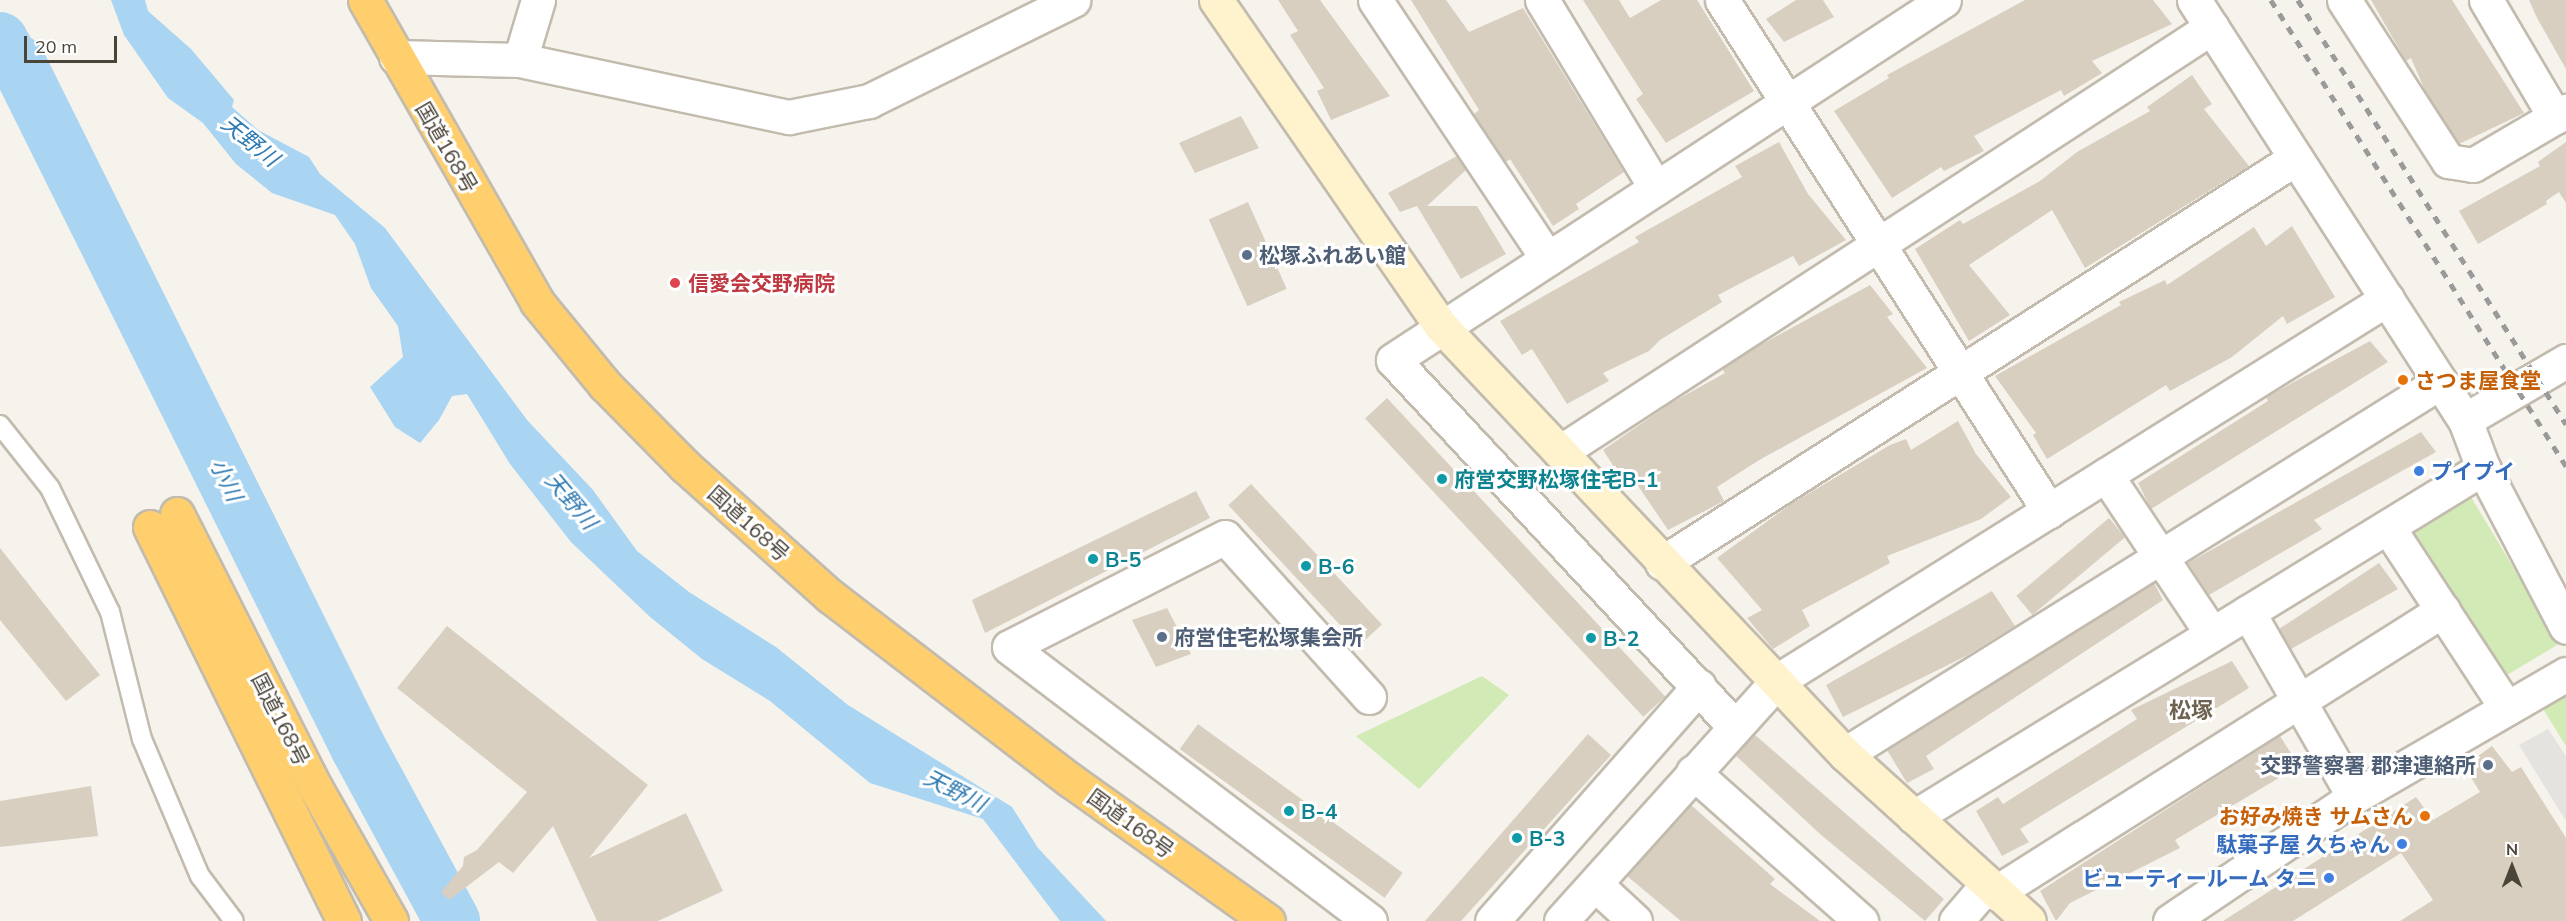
<!DOCTYPE html>
<meta charset="utf-8">
<style>
body{margin:0}
#map{position:relative;width:2566px;height:921px;overflow:hidden;background:#f6f3ec;font-family:Mulish,"Noto Sans JP",sans-serif}
div>[style]{position:absolute}
[style*='--x']{left:calc(var(--x)*1px);top:calc(var(--y)*1px);width:calc(var(--w)*1px);rotate:calc(var(--a)*1deg)}
.green>*{inset:0;background:#d2eab5;transform-origin:0 0}
.parking>*{inset:0;background:#e5e3e0}
.water>*{inset:0;background:#a9d4f2}
.river>*{height:56px;margin:-28px;padding:0 28px;transform-origin:28px;border-radius:28px;background:#a9d4f2}
.building>*{inset:0;background:#d8cfc1;transform-origin:0 0}
.roads{filter:drop-shadow(2px 0 #c2bbae) drop-shadow(-2px 0 #c2bbae) drop-shadow(0 2px #c2bbae) drop-shadow(0 -2px #c2bbae)}
.lane>*{height:18px;margin:-9px;padding:0 9px;transform-origin:9px;border-radius:9px;background:#fff}
.street>*{height:33px;margin:-16.5px;padding:0 16.5px;transform-origin:16.5px;border-radius:16.5px;background:#fff}
.secondary>*{height:33px;margin:-16.5px;padding:0 16.5px;transform-origin:16.5px;border-radius:16.5px;background:#fff3cd}
.highway>*{height:33px;margin:-16.5px;padding:0 16.5px;transform-origin:16.5px;border-radius:16.5px;background:#ffcf6e}
.rail>*{height:4.5px;margin-top:-2.25px;transform-origin:0;background:repeating-linear-gradient(90deg,#9a9a9a 0 8px,transparent 0 16px)}
.dots>*{width:16px;height:16px;translate:-50% -50%;box-sizing:border-box;border:3px solid #fff;border-radius:50%}
span{translate:-50% -50%;white-space:nowrap;text-align:center;line-height:1.15;-webkit-text-stroke:6px #fff;paint-order:stroke}
.street-label{font-size:21px;color:#4b4439}
.service-label{font-size:21px;color:#4e5e75;font-weight:700}
.left{translate:0 -50%;text-align:left}
.right{translate:-100% -50%;text-align:right}
.health-label{font-size:21px;color:#be3a42;font-weight:700}
.food-label{font-size:21px;color:#c56008;font-weight:700}
.shop-label{font-size:21px;color:#366cbe;font-weight:700}
.culture-label{font-size:21px;color:#0d838f;font-weight:700}
.water-label{font-size:22px;color:#2e7ab2;font-style:italic}
.neighbourhood-label{font-size:22px;color:#6e6250;font-weight:700}
.north{position:absolute;left:2482px;top:837px;width:60px;height:60px;-webkit-text-stroke:4px #fff;paint-order:stroke;rotate:0deg;font-size:16px;font-weight:700;line-height:24px;text-align:center;color:#4b4439}
.north::after{content:'';display:block;margin:auto;width:21px;height:27px;background:#4b4439;clip-path:polygon(50% 0,100% 100%,50% 72%,0 100%)}
.scale{position:absolute;left:24px;top:36px;width:93px;height:27px;box-sizing:border-box;border:3px solid #4b4439;border-top:0;padding-left:8px;font-size:18px;line-height:21px;white-space:nowrap;color:#4b4439;-webkit-text-stroke:4px #fff;paint-order:stroke}
</style>
<div id="map">
<div class="green">
<div style="left:2468px;top:492px;width:177px;height:70px;rotate:59deg"></div>
<div style="clip-path:polygon(1482px 676px,1509px 695px,1419px 789px,1356px 736px)"></div>
<div style="clip-path:polygon(2566px 696px,2566px 746px,2543px 709px)"></div>
</div>
<div class="parking">
<div style="clip-path:polygon(2548px 729px,2566px 756px,2566px 821px,2519px 745px)"></div>
</div>
<div class="water">
<div style="clip-path:polygon(111px 0,145px 0,148px 11px,191px 49px,234px 100px,232px 107px,258px 130px,309px 157px,320px 174px,385px 228px,527px 420px,593px 490px,637px 551px,689px 592px,776px 647px,848px 705px,1012px 807px,1038px 848px,1106px 921px,1060px 921px,983px 819px,870px 783px,770px 701px,702px 659px,649px 616px,571px 542px,510px 464px,467px 394px,452px 396px,439px 420px,420px 443px,395px 427px,370px 387px,403px 357px,398px 326px,371px 288px,355px 244px,335px 215px,272px 193px,236px 164px,203px 123px,168px 98px,124px 35px)"></div>
</div>
<div class="river">
<div style="--x:0;--y:40;--w:19;--a:62"></div>
<div style="--x:9;--y:57;--w:11;--a:34"></div>
<div style="--x:18;--y:63;--w:764;--a:63.57"></div>
<div style="--x:358;--y:747;--w:198;--a:61.6"></div>
</div>
<div class="building">
<div style="clip-path:polygon(1278px 0,1320px 0,1390px 96px,1331px 120px,1317px 91px,1324px 88px,1290px 35px,1298px 31px)"></div>
<div style="clip-path:polygon(1411px 0,1446px 0,1469px 32px,1523px 8px,1624px 172px,1576px 204px,1579px 209px,1553px 226px,1510px 159px,1506px 162px,1474px 114px,1479px 110px)"></div>
<div style="clip-path:polygon(1583px 0,1619px 0,1630px 18px,1661px 0,1697px 0,1754px 91px,1666px 143px,1636px 99px,1643px 94px)"></div>
<div style="clip-path:polygon(1796px 0,1823px 0,1834px 17px,1784px 42px,1766px 19px)"></div>
<div style="clip-path:polygon(2025px 0,2153px 0,2172px 24px,2092px 61px,2102px 73px,2064px 96px,2061px 90px,1974px 136px,1984px 151px,1944px 171px,1941px 167px,1892px 198px,1834px 111px,1889px 78px,1887px 75px)"></div>
<div style="clip-path:polygon(2371px 0,2452px 0,2524px 113px,2459px 144px,2427px 95px,2411px 58px,2406px 61px)"></div>
<div style="clip-path:polygon(2529px 0,2566px 0,2566px 69px,2537px 18px)"></div>
<div style="clip-path:polygon(2192px 75px,2212px 104px,2204px 109px,2249px 166px,2085px 268px,2052px 210px,1969px 265px,2010px 315px,1969px 341px,1915px 249px,1960px 220px,1963px 224px,2040px 181px,2077px 152px,2150px 111px,2147px 107px)"></div>
<div style="clip-path:polygon(1241px 116px,1259px 148px,1195px 173px,1179px 143px)"></div>
<div style="clip-path:polygon(1779px 142px,1808px 194px,1846px 240px,1799px 266px,1793px 256px,1718px 295px,1722px 302px,1660px 340px,1649px 351px,1603px 373px,1609px 381px,1567px 404px,1532px 349px,1522px 355px,1500px 321px,1639px 242px,1635px 237px,1742px 177px,1735px 166px)"></div>
<div style="clip-path:polygon(2566px 142px,2566px 203px,2559px 192px,2546px 201px,2547px 204px,2478px 244px,2459px 211px,2540px 166px,2538px 162px)"></div>
<div style="clip-path:polygon(1457px 156px,1466px 170px,1427px 206px,1477px 206px,1506px 254px,1461px 279px,1417px 206px,1400px 212px,1388px 193px)"></div>
<div style="left:1248px;top:202px;width:95px;height:43px;rotate:66deg"></div>
<div style="clip-path:polygon(2292px 226px,2335px 297px,2287px 324px,2283px 316px,2232px 357px,2170px 391px,2166px 385px,2047px 459px,2033px 435px,2036px 433px,1995px 376px,2121px 305px,2119px 302px,2165px 280px,2167px 285px,2254px 227px,2266px 246px)"></div>
<div style="clip-path:polygon(1870px 285px,1893px 314px,1887px 317px,1927px 368px,1761px 459px,1717px 487px,1724px 501px,1668px 530px,1628px 471px,1620px 476px,1603px 450px,1671px 403px,1725px 373px,1722px 369px,1751px 350px)"></div>
<div style="clip-path:polygon(2370px 341px,2388px 362px,2151px 509px,2138px 483px,2268px 401px,2266px 397px)"></div>
<div style="left:1387px;top:398px;width:408px;height:30px;rotate:47deg"></div>
<div style="clip-path:polygon(1958px 421px,1976px 454px,2011px 497px,1981px 519px,1887px 556px,1890px 563px,1802px 610px,1810px 626px,1773px 649px,1747px 618px,1762px 610px,1717px 558px,1791px 504px,1890px 445px,1906px 439px,1911px 450px)"></div>
<div style="clip-path:polygon(2421px 432px,2436px 452px,2314px 520px,2322px 529px,2209px 595px,2188px 563px)"></div>
<div style="left:1251px;top:484px;width:192px;height:31px;rotate:47deg"></div>
<div style="clip-path:polygon(1196px 491px,1210px 518px,985px 633px,972px 600px)"></div>
<div style="left:2109px;top:518px;width:25px;height:121px;rotate:50deg"></div>
<div style="clip-path:polygon(0 548px,100px 675px,66px 701px,0 620px)"></div>
<div style="clip-path:polygon(2379px 563px,2398px 589px,2291px 649px,2279px 629px)"></div>
<div style="clip-path:polygon(2154px 583px,2163px 600px,1926px 756px,1934px 769px,1907px 783px,1887px 750px)"></div>
<div style="clip-path:polygon(1992px 591px,2015px 626px,1966px 656px,1843px 717px,1826px 685px)"></div>
<div style="clip-path:polygon(1167px 608px,1191px 654px,1156px 667px,1132px 620px)"></div>
<div style="clip-path:polygon(447px 626px,648px 785px,589px 858px,686px 813px,723px 891px,658px 921px,597px 921px,553px 826px,513px 873px,499px 862px,449px 900px,441px 892px,463px 866px,464px 857px,477px 850px,527px 792px,397px 688px)"></div>
<div style="clip-path:polygon(2232px 661px,2249px 688px,2020px 829px,2029px 842px,2002px 856px,1976px 811px,1998px 797px,2003px 804px,2137px 719px,2131px 710px)"></div>
<div style="left:1198px;top:724px;width:253px;height:31px;rotate:36deg"></div>
<div style="clip-path:polygon(1588px 734px,1611px 755px,1461px 921px,1425px 921px)"></div>
<div style="clip-path:polygon(1754px 734px,1944px 899px,1925px 921px,1820px 834px,1735px 755px)"></div>
<div style="clip-path:polygon(2280px 736px,2299px 766px,2175px 840px,2180px 848px,2070px 903px,2056px 921px,2040px 891px)"></div>
<div style="clip-path:polygon(2492px 746px,2512px 772px,2521px 767px,2566px 838px,2566px 921px,2400px 921px,2433px 900px,2401px 853px,2293px 921px,2223px 921px,2416px 797px,2433px 820px,2480px 792px,2464px 766px)"></div>
<div style="clip-path:polygon(91px 786px,98px 836px,0 847px,0 801px)"></div>
<div style="clip-path:polygon(1691px 805px,1775px 879px,1770px 884px,1820px 921px,1681px 921px,1627px 876px)"></div>
</div>
<div class="roads">
<div class="lane">
<div style="--x:0;--y:425;--w:80;--a:51.6"></div>
<div style="--x:50;--y:488;--w:138;--a:64.2"></div>
<div style="--x:110;--y:612;--w:131;--a:75.9"></div>
<div style="--x:142;--y:739;--w:149;--a:67.1"></div>
<div style="--x:200;--y:876;--w:56;--a:52.9"></div>
</div>
<div class="street">
<div style="--x:1375;--y:0;--w:311;--a:56.3"></div>
<div style="--x:1542;--y:0;--w:220;--a:58.8"></div>
<div style="--x:1722;--y:0;--w:607;--a:57.38"></div>
<div style="--x:2194;--y:0;--w:500;--a:57.2"></div>
<div style="--x:2465;--y:420;--w:51;--a:69.4"></div>
<div style="--x:2483;--y:468;--w:179;--a:62.4"></div>
<div style="--x:2344;--y:0;--w:192;--a:57.1"></div>
<div style="--x:2448;--y:161;--w:25;--a:9"></div>
<div style="--x:2473;--y:165;--w:95;--a:-30.3"></div>
<div style="--x:2486;--y:0;--w:136;--a:59.5"></div>
<div style="--x:2555;--y:117;--w:13;--a:-29"></div>
<div style="--x:396;--y:57;--w:124;--a:1.4"></div>
<div style="--x:520;--y:60;--w:275;--a:12"></div>
<div style="--x:789;--y:117;--w:82;--a:-11.3"></div>
<div style="--x:869;--y:101;--w:228;--a:-26.3"></div>
<div style="--x:520;--y:60;--w:63;--a:-73.3"></div>
<div style="--x:2465;--y:420;--w:117;--a:-30.3"></div>
<div style="--x:1560;--y:452;--w:778;--a:-33.1"></div>
<div style="--x:2106;--y:475;--w:191;--a:56.3"></div>
<div style="--x:2388;--y:527;--w:215;--a:56.8"></div>
<div style="--x:1662;--y:563;--w:752;--a:-32.57"></div>
<div style="--x:2248;--y:612;--w:213;--a:60.2"></div>
<div style="--x:1369;--y:697;--w:215;--a:-132"></div>
<div style="--x:1225;--y:537;--w:242;--a:153"></div>
<div style="--x:1009;--y:647;--w:453;--a:37.2"></div>
<div style="--x:1734;--y:726;--w:500;--a:-132.97"></div>
<div style="--x:1393;--y:360;--w:658;--a:-33.16"></div>
<div style="--x:1845;--y:754;--w:702;--a:-32.01"></div>
<div style="--x:1693;--y:772;--w:225;--a:41.6"></div>
<div style="--x:1914;--y:817;--w:668;--a:-31.52"></div>
<div style="--x:1596;--y:885;--w:53;--a:42.7"></div>
<div style="--x:1995;--y:893;--w:530;--a:-32.28"></div>
<div style="--x:1492;--y:921;--w:313;--a:-48.6"></div>
<div style="--x:1561;--y:921;--w:323;--a:-48"></div>
<div style="--x:1777;--y:681;--w:720;--a:-32.06"></div>
<div style="--x:1956;--y:921;--w:48;--a:-49.3"></div>
<div style="--x:2170;--y:921;--w:222;--a:-34"></div>
<div style="--x:2354;--y:797;--w:245;--a:-30.1"></div>
</div>
<div class="secondary">
<div style="--x:1216;--y:0;--w:397;--a:55.4"></div>
<div style="--x:1442;--y:327;--w:587;--a:46.66"></div>
<div style="--x:1845;--y:754;--w:248;--a:42.2"></div>
</div>
<div class="highway">
<div style="--x:365;--y:0;--w:348;--a:60.3"></div>
<div style="--x:537;--y:302;--w:107;--a:50.7"></div>
<div style="--x:605;--y:385;--w:114;--a:45.4"></div>
<div style="--x:685;--y:466;--w:195;--a:41.9"></div>
<div style="--x:830;--y:596;--w:302;--a:37.5"></div>
<div style="--x:1070;--y:780;--w:243;--a:35.5"></div>
<div style="--x:177;--y:514;--w:306;--a:63.2"></div>
<div style="--x:315;--y:787;--w:154;--a:60.4"></div>
<div style="--x:150;--y:527;--w:439;--a:63.8"></div>
</div>
</div>
<div class="rail">
<div style="--x:2271;--y:0;--w:552;--a:57.66"></div>
<div style="--x:2298;--y:0;--w:502;--a:57.7"></div>
</div>
<div class="dots">
<div style="left:1247px;top:255px;background:#5c6f8a"></div>
<div style="left:675px;top:283px;background:#e0444e"></div>
<div style="left:2403px;top:380px;background:#e8710a"></div>
<div style="left:2419px;top:471px;background:#3f7fe0"></div>
<div style="left:1442px;top:479px;background:#0f9aa8"></div>
<div style="left:1093px;top:559px;background:#0f9aa8"></div>
<div style="left:1306px;top:566px;background:#0f9aa8"></div>
<div style="left:1162px;top:637px;background:#5c6f8a"></div>
<div style="left:1591px;top:638px;background:#0f9aa8"></div>
<div style="left:2488px;top:765px;background:#5c6f8a"></div>
<div style="left:1289px;top:811px;background:#0f9aa8"></div>
<div style="left:2425px;top:816px;background:#e8710a"></div>
<div style="left:1517px;top:838px;background:#0f9aa8"></div>
<div style="left:2402px;top:844px;background:#3f7fe0"></div>
<div style="left:2329px;top:878px;background:#3f7fe0"></div>
</div>
<div class="street-label">
<span style="left:447px;top:147px;rotate:60deg">国道168号</span>
<span style="left:749px;top:523px;rotate:42deg">国道168号</span>
<span style="left:281px;top:719px;rotate:63deg">国道168号</span>
<span style="left:1131px;top:823px;rotate:36deg">国道168号</span>
</div>
<div class="service-label">
<span class="left" style="left:1259px;top:255px">松塚ふれあい館</span>
<span class="left" style="left:1174px;top:637px">府営住宅松塚集会所</span>
<span class="right" style="left:2476px;top:765px">交野警察署 郡津連絡所</span>
</div>
<div class="health-label">
<span class="left" style="left:688px;top:283px">信愛会交野病院</span>
</div>
<div class="food-label">
<span class="left" style="left:2415px;top:380px">さつま屋食堂</span>
<span class="right" style="left:2413px;top:816px">お好み焼き サムさん</span>
</div>
<div class="shop-label">
<span class="left" style="left:2431px;top:471px">プイプイ</span>
<span class="right" style="left:2390px;top:844px">駄菓子屋 久ちゃん</span>
<span class="right" style="left:2317px;top:878px">ビューティールーム タニ</span>
</div>
<div class="culture-label">
<span class="left" style="left:1454px;top:479px">府営交野松塚住宅B-1</span>
<span class="left" style="left:1105px;top:559px">B-5</span>
<span class="left" style="left:1318px;top:566px">B-6</span>
<span class="left" style="left:1603px;top:638px">B-2</span>
<span class="left" style="left:1301px;top:811px">B-4</span>
<span class="left" style="left:1529px;top:838px">B-3</span>
</div>
<div class="water-label">
<span style="left:250px;top:141px;rotate:39deg">天野川</span>
<span style="left:226px;top:480px;rotate:64deg">小川</span>
<span style="left:571px;top:501px;rotate:50deg">天野川</span>
<span style="left:955px;top:791px;rotate:27deg">天野川</span>
</div>
<div class="neighbourhood-label">
<span style="left:2191px;top:711px">松塚</span>
</div>
<div class="north">N</div>
<div class="scale">20 m</div>
</div>
